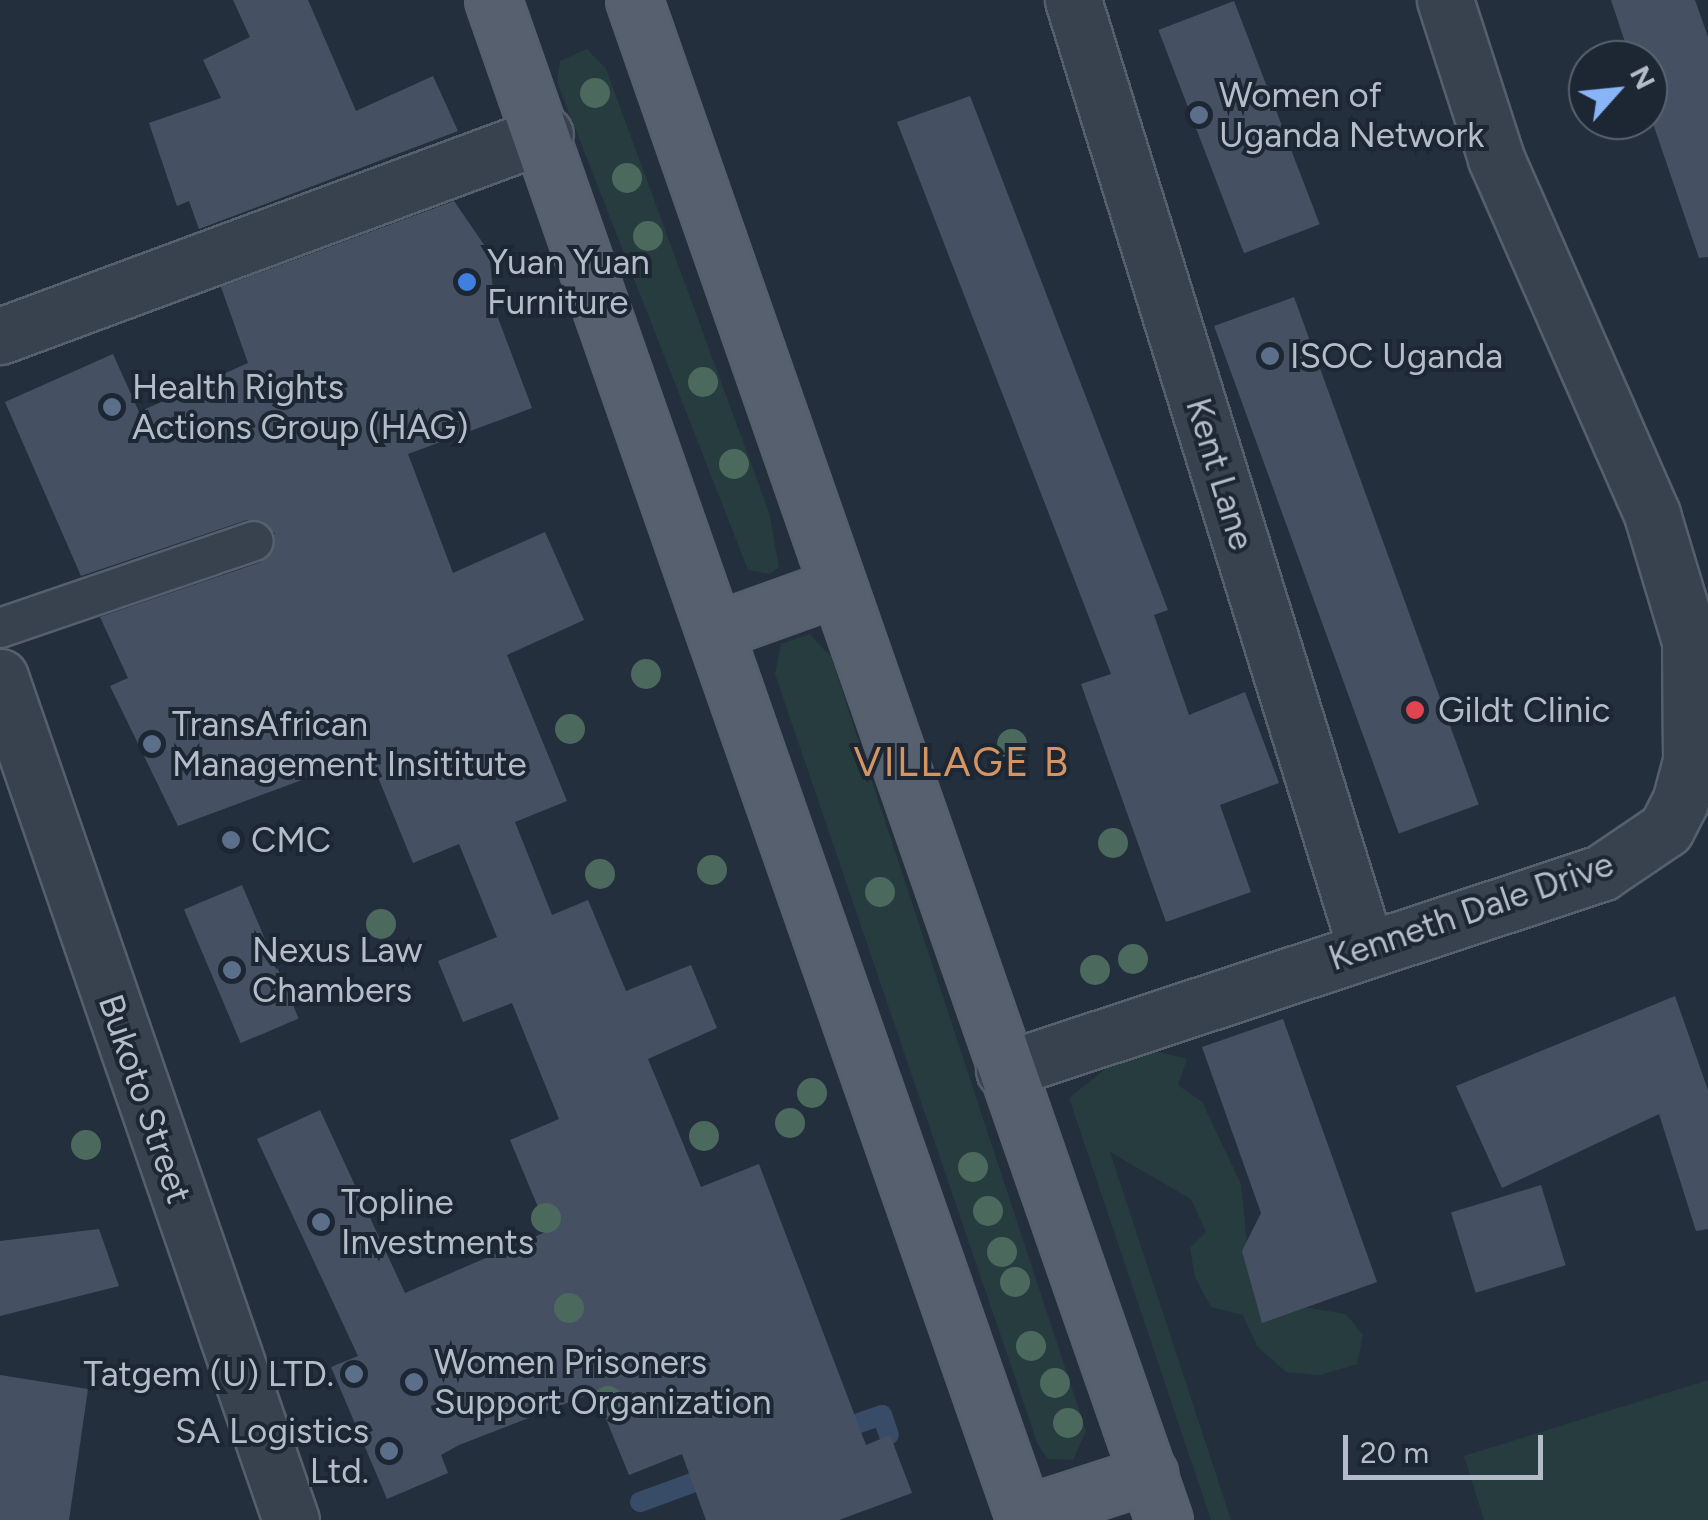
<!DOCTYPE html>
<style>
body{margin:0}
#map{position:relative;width:1708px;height:1520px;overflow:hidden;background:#242f3e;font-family:Figtree,sans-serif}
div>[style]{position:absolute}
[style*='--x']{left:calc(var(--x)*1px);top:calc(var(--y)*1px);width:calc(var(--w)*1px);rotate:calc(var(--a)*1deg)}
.green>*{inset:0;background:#263c3f}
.stream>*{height:20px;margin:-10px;padding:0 10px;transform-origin:10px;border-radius:10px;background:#394c67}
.building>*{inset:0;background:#455162;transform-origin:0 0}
.roads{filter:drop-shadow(2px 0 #565f6c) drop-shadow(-2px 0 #565f6c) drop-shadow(0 2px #565f6c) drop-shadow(0 -2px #565f6c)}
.lane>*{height:38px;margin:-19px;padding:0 19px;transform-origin:19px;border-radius:19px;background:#38414e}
.street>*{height:55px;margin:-27.5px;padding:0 27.5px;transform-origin:27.5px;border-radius:27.5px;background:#38414e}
.primary>*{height:55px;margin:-27.5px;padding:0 27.5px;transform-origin:27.5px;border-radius:27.5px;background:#56606e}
.trees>*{width:30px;height:30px;margin:-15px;border-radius:50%;background:#4b6a5d}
.dots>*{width:28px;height:28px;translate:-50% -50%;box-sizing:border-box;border:5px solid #1d2633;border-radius:50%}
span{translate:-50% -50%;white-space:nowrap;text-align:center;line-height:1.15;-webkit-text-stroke:8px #1d2633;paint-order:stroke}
.poi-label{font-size:35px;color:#b4bcc9}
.left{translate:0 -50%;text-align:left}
.right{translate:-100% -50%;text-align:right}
.street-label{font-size:35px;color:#b4bcc9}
.quarter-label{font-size:40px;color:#d59563;letter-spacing:2.5px}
.north{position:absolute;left:1568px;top:40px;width:100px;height:100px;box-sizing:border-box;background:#1d2633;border:2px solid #59626f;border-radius:50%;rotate:63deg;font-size:28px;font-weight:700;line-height:40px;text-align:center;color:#b4bcc9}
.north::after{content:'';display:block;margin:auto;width:35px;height:45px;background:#8ab4f8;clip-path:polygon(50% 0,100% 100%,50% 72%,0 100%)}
.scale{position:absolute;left:1343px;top:1435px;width:200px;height:45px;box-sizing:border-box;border:5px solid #b4bcc9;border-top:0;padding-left:12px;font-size:30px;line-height:35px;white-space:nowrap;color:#b4bcc9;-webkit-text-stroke:8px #1d2633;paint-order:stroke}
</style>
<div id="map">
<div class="green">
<div style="clip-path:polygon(587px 49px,606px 69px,769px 512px,779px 567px,770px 574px,748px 570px,557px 82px,560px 61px)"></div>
<div style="clip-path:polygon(810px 634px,831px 657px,1086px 1431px,1073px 1460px,1048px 1459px,1038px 1445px,775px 674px,781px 644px)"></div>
<div style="clip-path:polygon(1134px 1046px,1187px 1059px,1178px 1085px,1202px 1102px,1241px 1184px,1250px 1272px,1285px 1304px,1346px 1314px,1363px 1335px,1357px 1364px,1320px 1375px,1286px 1372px,1257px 1346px,1243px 1315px,1211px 1307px,1195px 1277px,1190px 1248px,1206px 1232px,1191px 1199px,1110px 1152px,1231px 1520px,1211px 1520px,1069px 1098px)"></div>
<div style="clip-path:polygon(1708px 1380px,1708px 1520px,1484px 1520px,1464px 1456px)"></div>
</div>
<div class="stream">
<div style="--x:833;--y:1432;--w:52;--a:-19.1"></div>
<div style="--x:882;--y:1415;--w:21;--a:71"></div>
<div style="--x:640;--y:1502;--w:82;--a:-20"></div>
</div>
<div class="building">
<div style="clip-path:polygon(233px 0,308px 0,356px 111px,433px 76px,458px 131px,199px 229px,189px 201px,177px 206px,149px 123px,221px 98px,203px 60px,250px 37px)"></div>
<div style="clip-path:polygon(1611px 0,1695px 0,1708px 37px,1708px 257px,1699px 258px,1648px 109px,1648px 60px,1631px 60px)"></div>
<div style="left:1234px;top:1px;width:239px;height:81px;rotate:69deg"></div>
<div style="clip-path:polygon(970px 96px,1168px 610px,1154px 615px,1189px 715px,1245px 692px,1279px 783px,1220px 805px,1251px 892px,1166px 922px,1081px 684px,1111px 674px,897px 122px)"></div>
<div style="clip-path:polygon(454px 201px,489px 252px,495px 310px,532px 408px,408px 454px,453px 573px,545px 532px,584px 620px,507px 655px,567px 801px,515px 822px,552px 915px,588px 900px,626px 991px,691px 965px,717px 1028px,648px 1059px,701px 1187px,759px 1164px,866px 1445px,890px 1435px,912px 1493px,839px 1520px,706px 1520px,682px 1454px,629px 1475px,595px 1392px,459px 1445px,441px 1455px,448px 1473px,387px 1499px,331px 1367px,358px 1356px,257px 1139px,320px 1110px,405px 1293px,548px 1231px,510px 1140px,559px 1119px,512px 1003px,463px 1022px,438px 961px,497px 937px,459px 844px,413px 863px,369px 755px,178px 826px,110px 686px,128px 678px,100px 617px,261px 562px,275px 533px,247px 520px,81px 576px,5px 402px,113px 354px,139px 412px,248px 363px,221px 287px)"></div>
<div style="left:1294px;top:297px;width:540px;height:85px;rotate:70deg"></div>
<div style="left:242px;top:885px;width:145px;height:63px;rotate:67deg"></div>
<div style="clip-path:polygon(1675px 996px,1708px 1090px,1708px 1229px,1696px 1231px,1659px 1114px,1502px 1188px,1456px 1086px)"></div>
<div style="clip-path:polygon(1283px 1019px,1377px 1282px,1262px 1323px,1242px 1251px,1261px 1213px,1202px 1047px)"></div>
<div style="left:1541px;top:1185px;width:84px;height:94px;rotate:73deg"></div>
<div style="clip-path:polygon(99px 1229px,119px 1286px,0 1316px,0 1241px)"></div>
<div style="clip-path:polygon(0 1375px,88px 1389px,69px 1520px,0 1520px)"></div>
</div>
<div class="roads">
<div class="lane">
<div style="--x:0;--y:628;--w:268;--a:-18.9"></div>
</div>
<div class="street">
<div style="--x:1073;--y:0;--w:992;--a:72.83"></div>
<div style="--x:0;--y:336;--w:581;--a:-20.34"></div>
<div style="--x:0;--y:677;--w:892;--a:70.96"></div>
<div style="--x:1004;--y:1070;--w:629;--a:-18.26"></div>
<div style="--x:1601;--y:873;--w:78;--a:-34.1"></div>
<div style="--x:1666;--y:829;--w:30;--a:-63"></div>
<div style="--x:1680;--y:802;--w:42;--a:-75"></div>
<div style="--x:1691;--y:761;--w:120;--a:-90.5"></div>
<div style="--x:1690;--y:641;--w:133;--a:-106.7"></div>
<div style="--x:1652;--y:514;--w:389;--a:-113.7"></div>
<div style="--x:1496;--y:158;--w:166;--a:-107.9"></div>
</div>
<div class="primary">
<div style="--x:493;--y:0;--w:1610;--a:70.71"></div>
<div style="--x:634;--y:0;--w:1610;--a:70.78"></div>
<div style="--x:718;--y:630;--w:127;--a:-19.9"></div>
<div style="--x:1023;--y:1515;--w:133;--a:-18"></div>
</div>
</div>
<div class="trees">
<div style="left:595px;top:93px"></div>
<div style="left:627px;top:178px"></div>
<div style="left:648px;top:236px"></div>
<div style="left:703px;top:382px"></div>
<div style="left:734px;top:464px"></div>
<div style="left:646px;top:674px"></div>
<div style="left:570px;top:729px"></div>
<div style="left:1012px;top:744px"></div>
<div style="left:1113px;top:843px"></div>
<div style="left:712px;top:870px"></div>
<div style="left:600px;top:874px"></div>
<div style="left:880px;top:892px"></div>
<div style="left:381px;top:924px"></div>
<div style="left:1133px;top:959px"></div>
<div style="left:1095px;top:970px"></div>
<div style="left:812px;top:1093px"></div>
<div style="left:790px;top:1123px"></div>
<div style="left:704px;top:1136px"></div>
<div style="left:86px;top:1145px"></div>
<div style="left:973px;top:1167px"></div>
<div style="left:988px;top:1211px"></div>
<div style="left:546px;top:1218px"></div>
<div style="left:1002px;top:1252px"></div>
<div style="left:1015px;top:1282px"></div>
<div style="left:569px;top:1308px"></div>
<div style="left:1031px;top:1346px"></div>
<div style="left:1055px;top:1383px"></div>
<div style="left:608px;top:1401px"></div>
<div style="left:1068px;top:1423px"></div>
</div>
<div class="dots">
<div style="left:1199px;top:115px;background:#5c6f8a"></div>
<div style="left:467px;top:282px;background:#3f7fe0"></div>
<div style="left:1270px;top:356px;background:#5c6f8a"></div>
<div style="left:112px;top:407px;background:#5c6f8a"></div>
<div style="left:1415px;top:710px;background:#e0444e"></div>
<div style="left:152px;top:744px;background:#5c6f8a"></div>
<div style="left:231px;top:840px;background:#5c6f8a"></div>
<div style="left:232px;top:970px;background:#5c6f8a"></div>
<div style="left:321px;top:1222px;background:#5c6f8a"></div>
<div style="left:354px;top:1374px;background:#5c6f8a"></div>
<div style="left:414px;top:1382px;background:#5c6f8a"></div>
<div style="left:389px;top:1451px;background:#5c6f8a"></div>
</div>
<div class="poi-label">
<span class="left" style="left:1219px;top:115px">Women of<br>Uganda Network</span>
<span class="left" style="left:487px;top:282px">Yuan Yuan<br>Furniture</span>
<span class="left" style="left:1290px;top:356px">ISOC Uganda</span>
<span class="left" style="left:132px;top:407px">Health Rights<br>Actions Group (HAG)</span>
<span class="left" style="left:1438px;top:710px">Gildt Clinic</span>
<span class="left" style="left:172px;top:744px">TransAfrican<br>Management Insititute</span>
<span class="left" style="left:251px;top:840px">CMC</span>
<span class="left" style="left:252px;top:970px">Nexus Law<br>Chambers</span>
<span class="left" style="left:341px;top:1222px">Topline<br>Investments</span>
<span class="left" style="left:434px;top:1382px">Women Prisoners<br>Support Organization</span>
<span class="right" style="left:334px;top:1374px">Tatgem (U) LTD.</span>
<span class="right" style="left:369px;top:1451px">SA Logistics<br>Ltd.</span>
</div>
<div class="street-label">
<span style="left:1220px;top:474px;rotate:73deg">Kent Lane</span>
<span style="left:1471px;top:911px;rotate:-19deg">Kenneth Dale Drive</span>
<span style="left:145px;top:1099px;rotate:71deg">Bukoto Street</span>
</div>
<div class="quarter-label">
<span style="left:962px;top:762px">VILLAGE B</span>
</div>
<div class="north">N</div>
<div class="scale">20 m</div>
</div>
